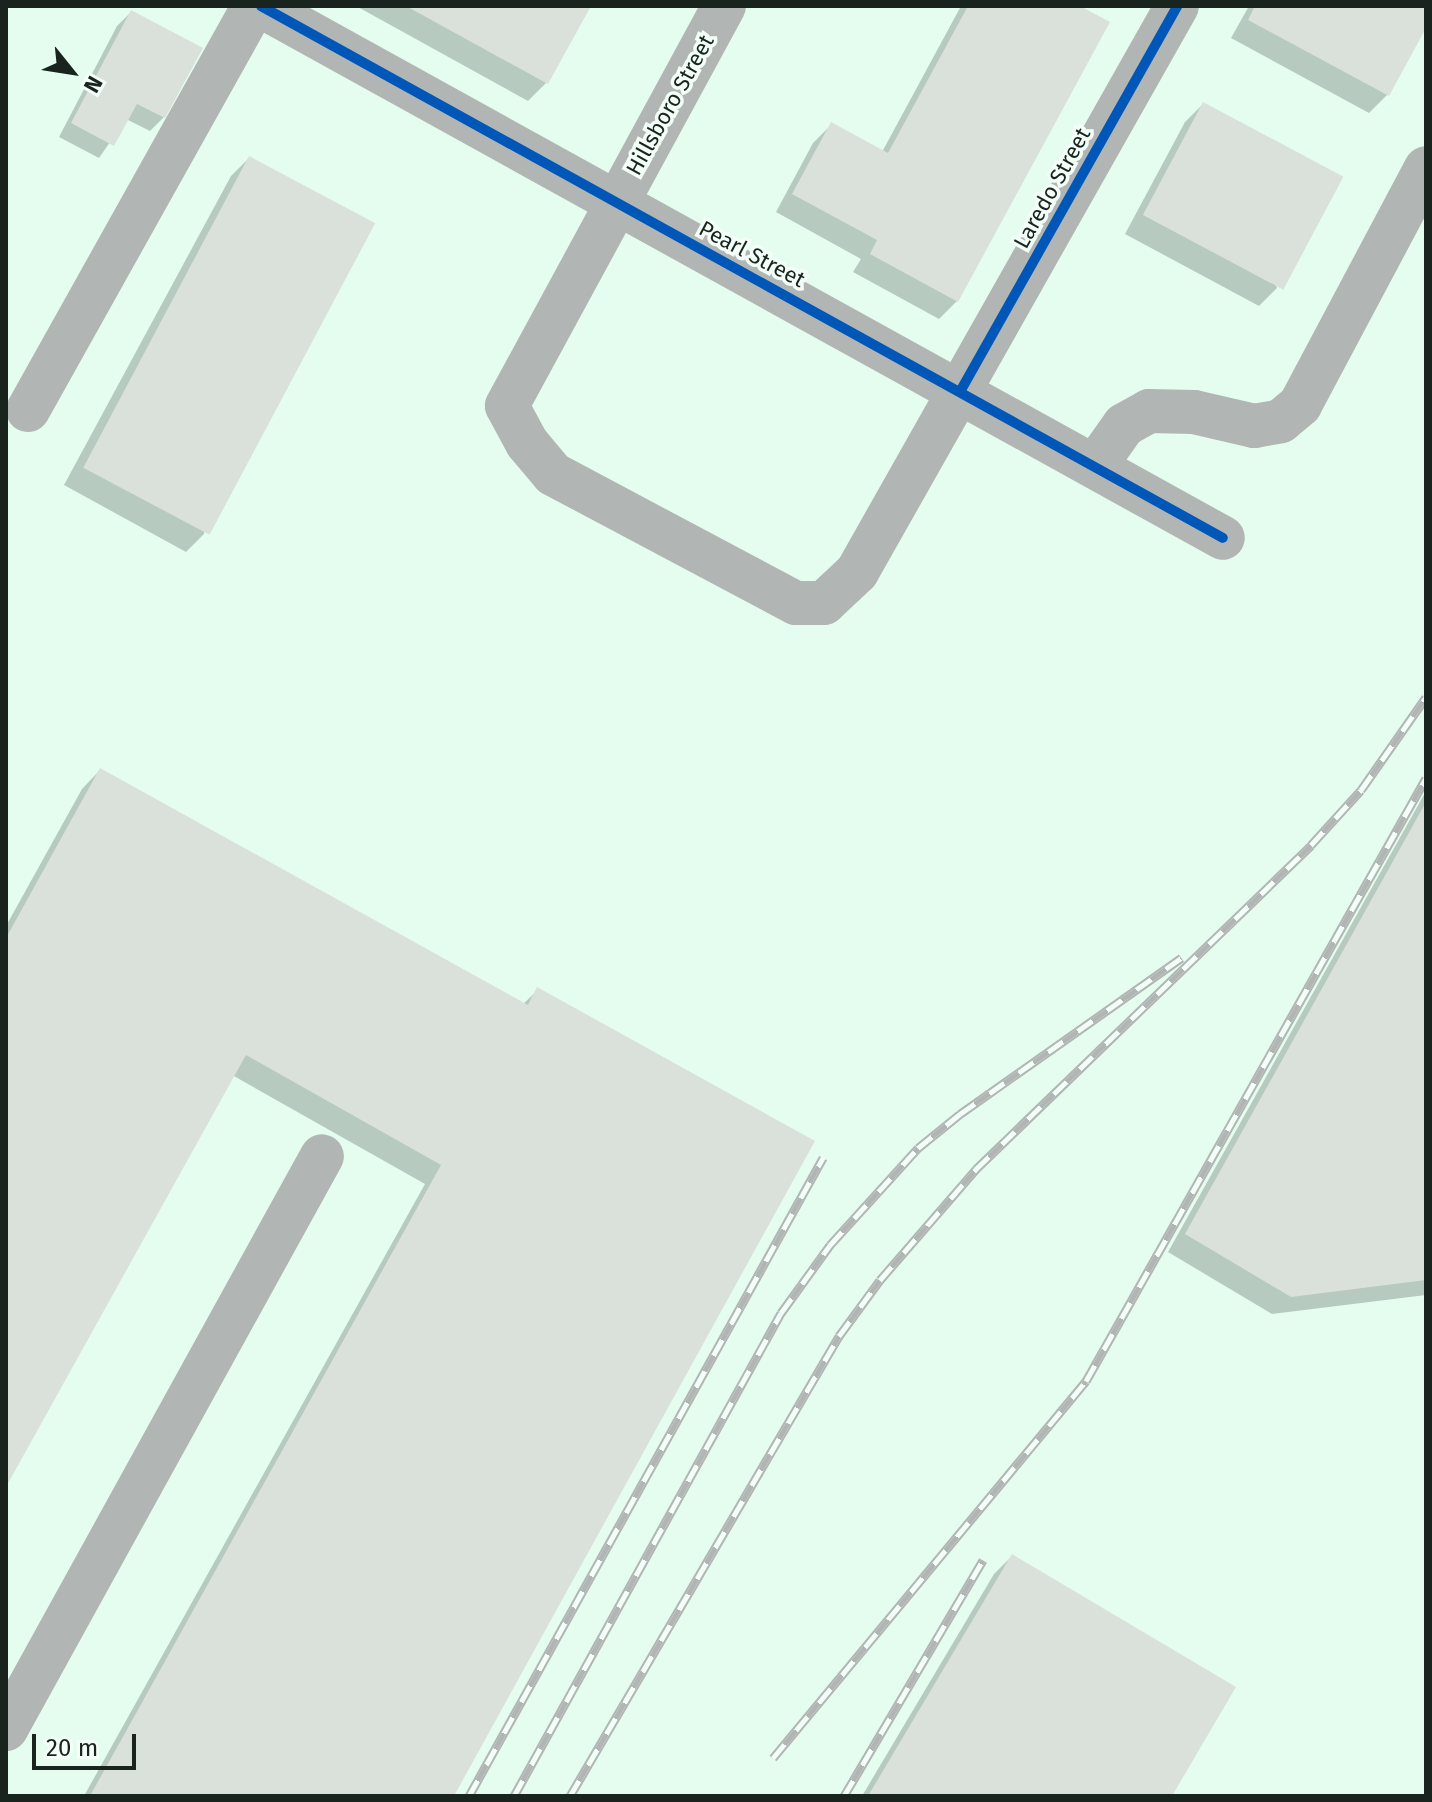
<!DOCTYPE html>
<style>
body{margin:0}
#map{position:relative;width:1432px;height:1802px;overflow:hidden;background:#f5fbf8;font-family:"Fira Sans",sans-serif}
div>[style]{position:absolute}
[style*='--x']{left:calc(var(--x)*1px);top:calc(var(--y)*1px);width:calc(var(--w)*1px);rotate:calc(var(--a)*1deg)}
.built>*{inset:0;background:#e4fdef;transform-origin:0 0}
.shadow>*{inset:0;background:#0003}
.building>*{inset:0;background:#dae1db;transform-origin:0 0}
.minor>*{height:44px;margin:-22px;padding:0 22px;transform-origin:22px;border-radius:22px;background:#b1b6b5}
.rail>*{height:9px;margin-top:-4.5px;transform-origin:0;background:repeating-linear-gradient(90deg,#f2fef7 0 18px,#b1b5b4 0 36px);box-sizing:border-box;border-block:2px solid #b1b5b4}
.cycleway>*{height:10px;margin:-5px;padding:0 5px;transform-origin:5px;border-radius:5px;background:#0057b8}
span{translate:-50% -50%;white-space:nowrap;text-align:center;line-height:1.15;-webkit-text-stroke:7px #f2fef7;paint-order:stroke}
.street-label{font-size:22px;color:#19241e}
.frame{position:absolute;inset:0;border:8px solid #19241e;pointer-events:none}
.north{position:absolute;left:32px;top:32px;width:80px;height:80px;-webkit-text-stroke:6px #f2fef7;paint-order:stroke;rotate:120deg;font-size:22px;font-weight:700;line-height:32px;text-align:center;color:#19241e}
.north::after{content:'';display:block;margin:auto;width:28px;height:36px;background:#19241e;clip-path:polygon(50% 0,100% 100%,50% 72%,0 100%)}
.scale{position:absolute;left:32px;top:1734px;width:104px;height:36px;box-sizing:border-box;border:4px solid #19241e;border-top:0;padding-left:10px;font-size:24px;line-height:28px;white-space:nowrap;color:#19241e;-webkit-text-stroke:6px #f2fef7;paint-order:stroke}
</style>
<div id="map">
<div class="built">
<div style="left:6px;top:6px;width:1420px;height:1790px"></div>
</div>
<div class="shadow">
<div style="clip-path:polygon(356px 6px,588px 6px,546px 83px,528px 101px)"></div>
<div style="clip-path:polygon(961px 6px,1076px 6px,957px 301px,939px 319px,853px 272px,861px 259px,776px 212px,813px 143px,831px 125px,882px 152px)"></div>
<div style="clip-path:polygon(1249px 6px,1426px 6px,1426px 24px,1387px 95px,1369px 113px,1231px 38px)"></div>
<div style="clip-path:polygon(131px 12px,164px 117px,150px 131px,126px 119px,99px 158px,59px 137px,117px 26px)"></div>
<div style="clip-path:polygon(1203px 104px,1277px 288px,1259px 306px,1125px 234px,1185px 122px)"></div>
<div style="clip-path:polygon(249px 158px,204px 534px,186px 552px,64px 485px,231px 176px)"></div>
<div style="clip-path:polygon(100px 770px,523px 1004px,538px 990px,451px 1796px,84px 1796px,425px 1184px,232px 1075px,6px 1483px,6px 926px,82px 789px)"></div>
<div style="clip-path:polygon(1426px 791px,1426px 1295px,1272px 1314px,1168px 1252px)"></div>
<div style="clip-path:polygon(1012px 1556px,1169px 1796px,862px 1796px,994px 1574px)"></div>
</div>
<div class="building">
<div style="clip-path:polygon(406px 6px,591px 6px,548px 84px)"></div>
<div style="clip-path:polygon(968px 6px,1080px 6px,1110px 22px,958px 302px,870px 254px,877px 240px,792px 194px,831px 122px,888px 153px)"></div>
<div style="clip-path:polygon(1255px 6px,1426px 6px,1426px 28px,1389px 96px,1248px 20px)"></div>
<div style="clip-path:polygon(131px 10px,203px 48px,165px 118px,137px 104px,114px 146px,71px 123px)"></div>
<div style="left:1203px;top:102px;width:159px;height:128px;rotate:28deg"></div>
<div style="left:249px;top:156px;width:143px;height:353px;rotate:28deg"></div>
<div style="clip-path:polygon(100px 768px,528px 1005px,537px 987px,815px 1141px,454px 1796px,90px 1796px,441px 1165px,246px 1055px,6px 1487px,6px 938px)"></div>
<div style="clip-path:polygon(1426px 802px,1426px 1280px,1291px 1297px,1185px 1234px)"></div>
<div style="clip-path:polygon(1012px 1554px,1236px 1687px,1172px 1796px,868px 1796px)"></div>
</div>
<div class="minor">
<div style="--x:261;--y:6;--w:1099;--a:28.94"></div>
<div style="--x:724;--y:6;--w:455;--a:118.5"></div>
<div style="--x:507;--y:406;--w:42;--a:61.6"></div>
<div style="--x:527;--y:443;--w:40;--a:50"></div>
<div style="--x:553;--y:474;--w:275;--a:28"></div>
<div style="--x:796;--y:603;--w:28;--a:0"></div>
<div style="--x:824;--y:603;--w:45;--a:-43.2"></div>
<div style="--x:857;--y:572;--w:650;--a:-60.52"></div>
<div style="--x:28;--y:410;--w:463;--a:-60.8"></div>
<div style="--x:1095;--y:466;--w:50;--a:-54.7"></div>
<div style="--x:1124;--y:425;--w:29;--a:-29"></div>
<div style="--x:1149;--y:411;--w:45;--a:1.3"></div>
<div style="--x:1194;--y:412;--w:62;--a:13.1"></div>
<div style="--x:1254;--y:426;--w:27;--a:-10"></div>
<div style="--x:1281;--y:421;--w:25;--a:-40"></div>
<div style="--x:1300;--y:405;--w:268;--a:-62"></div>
<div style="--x:6;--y:1729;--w:654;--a:-61.12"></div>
</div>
<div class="rail">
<div style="--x:773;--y:1758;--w:490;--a:-50.3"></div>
<div style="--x:1086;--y:1381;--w:692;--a:-60.58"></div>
<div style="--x:469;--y:1796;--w:730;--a:-60.98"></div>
<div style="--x:514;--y:1796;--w:552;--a:-61.07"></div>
<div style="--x:781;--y:1313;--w:84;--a:-54.2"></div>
<div style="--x:830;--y:1245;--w:131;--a:-47.8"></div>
<div style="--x:918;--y:1148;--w:54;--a:-39"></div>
<div style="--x:960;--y:1114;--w:271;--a:-35.2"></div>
<div style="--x:570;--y:1796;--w:533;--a:-59.68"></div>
<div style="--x:839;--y:1336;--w:69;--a:-53.8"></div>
<div style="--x:880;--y:1280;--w:147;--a:-49.1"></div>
<div style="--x:976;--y:1169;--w:466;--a:-44"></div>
<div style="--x:1311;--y:845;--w:74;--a:-47.7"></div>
<div style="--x:1361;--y:790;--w:113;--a:-55"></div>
<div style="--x:844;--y:1796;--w:274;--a:-59.5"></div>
</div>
<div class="cycleway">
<div style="--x:261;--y:6;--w:1099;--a:28.94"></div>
<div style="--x:961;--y:390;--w:441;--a:-60.6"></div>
</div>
<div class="street-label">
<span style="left:670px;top:105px;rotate:-61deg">Hillsboro Street</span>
<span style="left:1052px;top:188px;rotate:-61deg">Laredo Street</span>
<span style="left:752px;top:254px;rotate:28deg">Pearl Street</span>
</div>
<div class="frame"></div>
<div class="north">N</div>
<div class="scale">20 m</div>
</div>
